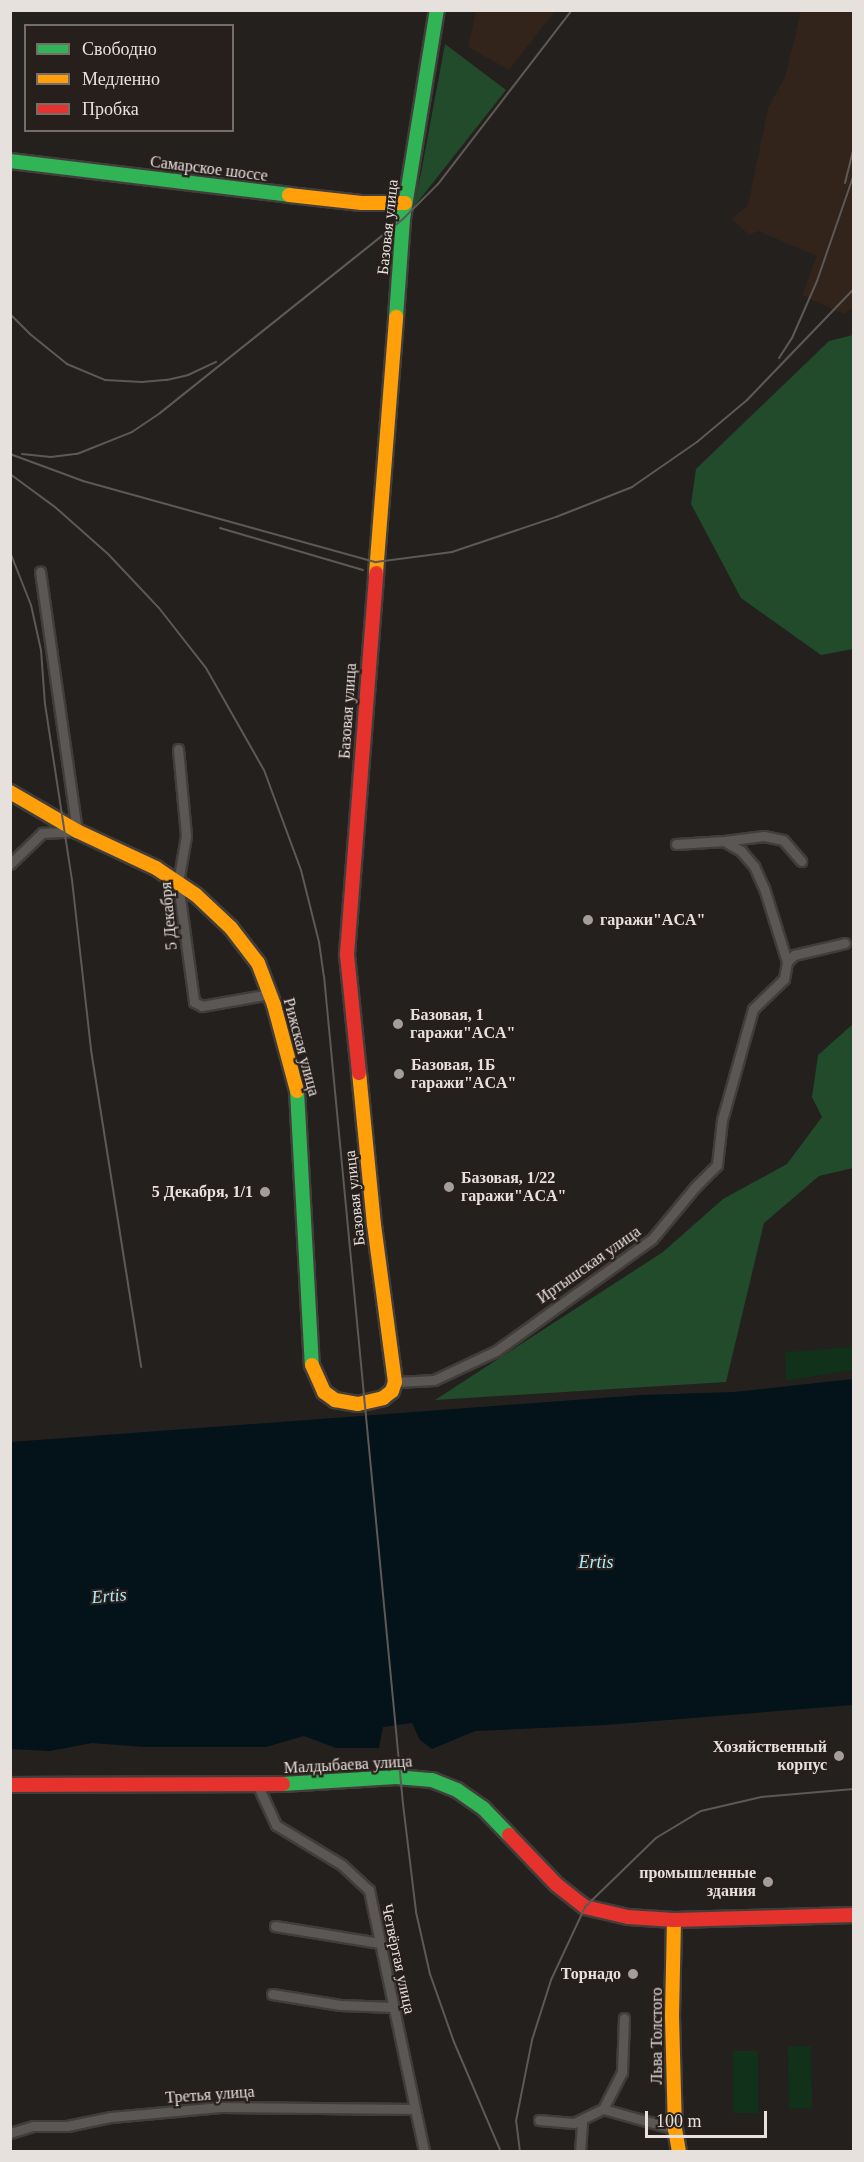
<!DOCTYPE html>
<meta charset="utf-8">
<style>
body{margin:0}
#map{position:relative;width:864px;height:2162px;overflow:hidden;background:#24201e;font-family:Georgia,serif}
div>[style]{position:absolute}
[style*='--x']{left:calc(var(--x)*1px);top:calc(var(--y)*1px);width:calc(var(--w)*1px);rotate:calc(var(--a)*1deg)}
.commercial>*{inset:0;background:#32231b}
.green>*{inset:0;background:#11311a;transform-origin:0 0}
.forest>*{inset:0;background:#214b2b}
.water>*{inset:0;background:#031319}
.roads{filter:drop-shadow(2px 0 #413d3b) drop-shadow(-2px 0 #413d3b) drop-shadow(0 2px #413d3b) drop-shadow(0 -2px #413d3b)}
.street>*{height:9px;margin:-4.5px;padding:0 4.5px;transform-origin:4.5px;border-radius:4.5px;background:#5b5755}
.fast>*{height:14px;margin:-7px;padding:0 7px;transform-origin:7px;border-radius:7px;background:#30b455}
.slow>*{height:14px;margin:-7px;padding:0 7px;transform-origin:7px;border-radius:7px;background:#ff9f0a}
.jam>*{height:14px;margin:-7px;padding:0 7px;transform-origin:7px;border-radius:7px;background:#e5322d}
.rail>*{height:2px;margin:-1px;padding:0 1px;transform-origin:1px;border-radius:1px;background:#5c5957}
.dots>*{width:16px;height:16px;translate:-50% -50%;box-sizing:border-box;border:3px solid #271f1b;border-radius:50%}
span{translate:-50% -50%;white-space:nowrap;text-align:center;line-height:1.15;-webkit-text-stroke:4.5px #271f1b;paint-order:stroke}
.street-label{font-size:16px;color:#e7e1de}
.poi-label{font-size:16px;color:#e7e1de;font-weight:700}
.left{translate:0 -50%;text-align:left}
.right{translate:-100% -50%;text-align:right}
.water-label{font-size:18px;color:#abebfb;font-style:italic}
.frame{position:absolute;inset:0;border:12px solid #e7e1de;pointer-events:none}
.legend{position:absolute;left:24px;top:24px;width:210px;height:108px;box-sizing:border-box;background:#271f1b;border:2px solid #746d69;margin:0;padding:8px 10px;list-style:none;font-size:18px;color:#e7e1de}
.legend li{display:flex;align-items:center;gap:12px;height:30px}
.legend b{width:30px;border:2px solid #746d69}
.scale{position:absolute;left:645px;top:2111px;width:122px;height:27px;box-sizing:border-box;border:3px solid #e7e1de;border-top:0;padding-left:8px;font-size:18px;line-height:21px;white-space:nowrap;color:#e7e1de;-webkit-text-stroke:4px #271f1b;paint-order:stroke}
</style>
<div id="map">
<div class="commercial">
<div style="clip-path:polygon(476px 11px,476px 10px,555px 11px,509px 70px,468px 47px)"></div>
<div style="clip-path:polygon(801px 11px,853px 11px,854px 307px,844px 314px,802px 295px,817px 256px,758px 231px,749px 235px,732px 219px,748px 205px,768px 108px,785px 77px)"></div>
</div>
<div class="green">
<div style="clip-path:polygon(853px 1347px,853px 1370px,786px 1381px,785px 1352px)"></div>
<div style="left:811px;top:2046px;width:62px;height:23px;rotate:89deg"></div>
<div style="left:733px;top:2051px;width:25px;height:62px"></div>
</div>
<div class="forest">
<div style="clip-path:polygon(445px 44px,506px 90px,413px 208px,421px 173px)"></div>
<div style="clip-path:polygon(853px 335px,853px 649px,821px 655px,741px 598px,691px 504px,696px 469px,829px 341px)"></div>
<div style="clip-path:polygon(853px 1024px,853px 1168px,819px 1176px,764px 1223px,726px 1382px,435px 1400px,663px 1252px,723px 1199px,787px 1164px,822px 1117px,812px 1097px,818px 1055px)"></div>
</div>
<div class="water">
<div style="clip-path:polygon(853px 1379px,853px 1705px,606px 1725px,475px 1731px,432px 1749px,420px 1740px,412px 1723px,383px 1727px,379px 1748px,336px 1748px,304px 1736px,266px 1747px,144px 1747px,92px 1743px,50px 1751px,11px 1749px,11px 1442px,642px 1395px,734px 1392px)"></div>
</div>
<div class="roads">
<div class="street">
<div style="--x:178;--y:749;--w:87;--a:84.7"></div>
<div style="--x:186;--y:836;--w:48;--a:99.7"></div>
<div style="--x:178;--y:883;--w:120;--a:82.3"></div>
<div style="--x:194;--y:1002;--w:9;--a:27"></div>
<div style="--x:202;--y:1006;--w:69;--a:-10"></div>
<div style="--x:724;--y:841;--w:40;--a:-7.1"></div>
<div style="--x:764;--y:836;--w:19;--a:12"></div>
<div style="--x:783;--y:840;--w:28;--a:49"></div>
<div style="--x:676;--y:844;--w:48;--a:-3.6"></div>
<div style="--x:724;--y:841;--w:20;--a:30"></div>
<div style="--x:741;--y:851;--w:20;--a:49"></div>
<div style="--x:754;--y:866;--w:24;--a:66"></div>
<div style="--x:764;--y:888;--w:77;--a:72.7"></div>
<div style="--x:10;--y:864;--w:45;--a:-44.1"></div>
<div style="--x:42;--y:833;--w:35;--a:-3"></div>
<div style="--x:77;--y:831;--w:262;--a:-98.1"></div>
<div style="--x:395;--y:1382;--w:39;--a:-3"></div>
<div style="--x:434;--y:1380;--w:68;--a:-25.1"></div>
<div style="--x:496;--y:1351;--w:192;--a:-35.7"></div>
<div style="--x:652;--y:1239;--w:67;--a:-50.4"></div>
<div style="--x:695;--y:1187;--w:31;--a:-45"></div>
<div style="--x:717;--y:1165;--w:45;--a:-83.7"></div>
<div style="--x:722;--y:1120;--w:115;--a:-74.4"></div>
<div style="--x:753;--y:1009;--w:43;--a:-44.1"></div>
<div style="--x:784;--y:979;--w:17;--a:-80"></div>
<div style="--x:787;--y:962;--w:10;--a:-45"></div>
<div style="--x:794;--y:955;--w:52;--a:-13.2"></div>
<div style="--x:258;--y:1786;--w:43;--a:65.2"></div>
<div style="--x:276;--y:1825;--w:77;--a:31.2"></div>
<div style="--x:342;--y:1865;--w:37;--a:43"></div>
<div style="--x:369;--y:1890;--w:268;--a:78.1"></div>
<div style="--x:275;--y:1926;--w:106;--a:9.2"></div>
<div style="--x:272;--y:1994;--w:69;--a:9.2"></div>
<div style="--x:340;--y:2005;--w:53;--a:2.2"></div>
<div style="--x:603;--y:2109;--w:42;--a:-62.8"></div>
<div style="--x:622;--y:2072;--w:54;--a:-87.9"></div>
<div style="--x:539;--y:2120;--w:35;--a:5"></div>
<div style="--x:574;--y:2123;--w:32;--a:-26"></div>
<div style="--x:603;--y:2109;--w:75;--a:15.5"></div>
<div style="--x:10;--y:2133;--w:24;--a:-17"></div>
<div style="--x:33;--y:2126;--w:34;--a:0"></div>
<div style="--x:67;--y:2126;--w:45;--a:-11.6"></div>
<div style="--x:111;--y:2117;--w:110;--a:-5.2"></div>
<div style="--x:221;--y:2107;--w:193;--a:0.6"></div>
<div style="--x:580;--y:2152;--w:31;--a:-86"></div>
</div>
<div class="fast">
<div style="--x:10;--y:161;--w:281;--a:6.9"></div>
<div style="--x:396;--y:317;--w:98;--a:-85.9"></div>
<div style="--x:403;--y:219;--w:212;--a:-80.8"></div>
<div style="--x:297;--y:1091;--w:274;--a:86.9"></div>
<div style="--x:283;--y:1784;--w:113;--a:-3.5"></div>
<div style="--x:396;--y:1777;--w:36;--a:5"></div>
<div style="--x:432;--y:1780;--w:27;--a:22"></div>
<div style="--x:457;--y:1790;--w:32;--a:35"></div>
<div style="--x:483;--y:1808;--w:37;--a:46"></div>
</div>
<div class="slow">
<div style="--x:289;--y:195;--w:73;--a:6.3"></div>
<div style="--x:362;--y:203;--w:43;--a:0"></div>
<div style="--x:376;--y:573;--w:257;--a:-85.5"></div>
<div style="--x:10;--y:792;--w:78;--a:30.2"></div>
<div style="--x:77;--y:831;--w:87;--a:25.1"></div>
<div style="--x:156;--y:868;--w:48;--a:34"></div>
<div style="--x:196;--y:895;--w:48;--a:43.3"></div>
<div style="--x:231;--y:928;--w:44;--a:52.4"></div>
<div style="--x:258;--y:963;--w:45;--a:69.1"></div>
<div style="--x:274;--y:1005;--w:89;--a:75"></div>
<div style="--x:312;--y:1365;--w:30;--a:66"></div>
<div style="--x:324;--y:1392;--w:14;--a:36"></div>
<div style="--x:335;--y:1400;--w:23;--a:10"></div>
<div style="--x:358;--y:1404;--w:26;--a:-13"></div>
<div style="--x:383;--y:1398;--w:11;--a:-38"></div>
<div style="--x:392;--y:1391;--w:9;--a:-72"></div>
<div style="--x:395;--y:1382;--w:158;--a:-97.6"></div>
<div style="--x:374;--y:1225;--w:153;--a:-95.6"></div>
<div style="--x:674;--y:1920;--w:96;--a:91.2"></div>
<div style="--x:672;--y:2016;--w:113;--a:88.5"></div>
<div style="--x:675;--y:2129;--w:23;--a:80"></div>
</div>
<div class="jam">
<div style="--x:359;--y:1073;--w:120;--a:-95.8"></div>
<div style="--x:347;--y:954;--w:382;--a:-85.6"></div>
<div style="--x:10;--y:1785;--w:273;--a:-0.2"></div>
<div style="--x:509;--y:1835;--w:69;--a:46.2"></div>
<div style="--x:557;--y:1885;--w:36;--a:38"></div>
<div style="--x:585;--y:1907;--w:44;--a:13.1"></div>
<div style="--x:628;--y:1917;--w:46;--a:3.7"></div>
<div style="--x:674;--y:1920;--w:180;--a:-1.6"></div>
</div>
</div>
<div class="rail">
<div style="--x:845;--y:183;--w:37;--a:-76"></div>
<div style="--x:10;--y:314;--w:28;--a:45"></div>
<div style="--x:30;--y:334;--w:48;--a:39"></div>
<div style="--x:67;--y:364;--w:41;--a:22.8"></div>
<div style="--x:105;--y:380;--w:37;--a:3"></div>
<div style="--x:142;--y:382;--w:25;--a:-5"></div>
<div style="--x:167;--y:380;--w:22;--a:-13"></div>
<div style="--x:188;--y:375;--w:31;--a:-25"></div>
<div style="--x:779;--y:358;--w:24;--a:-57"></div>
<div style="--x:792;--y:338;--w:62;--a:-66.3"></div>
<div style="--x:817;--y:281;--w:113;--a:-70.9"></div>
<div style="--x:10;--y:454;--w:78;--a:20.3"></div>
<div style="--x:83;--y:481;--w:304;--a:15.5"></div>
<div style="--x:376;--y:562;--w:77;--a:-7.5"></div>
<div style="--x:452;--y:552;--w:110;--a:-18.6"></div>
<div style="--x:556;--y:517;--w:82;--a:-21.5"></div>
<div style="--x:632;--y:487;--w:79;--a:-34.7"></div>
<div style="--x:697;--y:442;--w:65;--a:-40"></div>
<div style="--x:747;--y:400;--w:154;--a:-46.1"></div>
<div style="--x:22;--y:454;--w:29;--a:6"></div>
<div style="--x:51;--y:457;--w:26;--a:-7"></div>
<div style="--x:77;--y:454;--w:59;--a:-21.8"></div>
<div style="--x:132;--y:432;--w:34;--a:-34"></div>
<div style="--x:160;--y:413;--w:311;--a:-38.6"></div>
<div style="--x:403;--y:219;--w:49;--a:-45"></div>
<div style="--x:438;--y:184;--w:220;--a:-52.4"></div>
<div style="--x:10;--y:474;--w:56;--a:36.3"></div>
<div style="--x:55;--y:507;--w:72;--a:41.6"></div>
<div style="--x:109;--y:555;--w:73;--a:46.7"></div>
<div style="--x:159;--y:608;--w:76;--a:51.9"></div>
<div style="--x:206;--y:668;--w:117;--a:60.4"></div>
<div style="--x:264;--y:770;--w:107;--a:69.7"></div>
<div style="--x:301;--y:870;--w:74;--a:76"></div>
<div style="--x:319;--y:942;--w:34;--a:82"></div>
<div style="--x:324;--y:976;--w:832;--a:84.55"></div>
<div style="--x:403;--y:1804;--w:109;--a:83.1"></div>
<div style="--x:416;--y:1912;--w:64;--a:77.3"></div>
<div style="--x:430;--y:1974;--w:72;--a:70.6"></div>
<div style="--x:454;--y:2042;--w:120;--a:66.9"></div>
<div style="--x:220;--y:528;--w:149;--a:16.4"></div>
<div style="--x:10;--y:552;--w:57;--a:68.4"></div>
<div style="--x:31;--y:605;--w:46;--a:77.5"></div>
<div style="--x:41;--y:650;--w:54;--a:85.8"></div>
<div style="--x:45;--y:704;--w:178;--a:81.3"></div>
<div style="--x:72;--y:880;--w:171;--a:83.6"></div>
<div style="--x:91;--y:1050;--w:321;--a:81"></div>
<div style="--x:520;--y:2152;--w:31;--a:-97"></div>
<div style="--x:516;--y:2121;--w:83;--a:-78.8"></div>
<div style="--x:532;--y:2040;--w:63;--a:-72.4"></div>
<div style="--x:551;--y:1980;--w:81;--a:-65"></div>
<div style="--x:585;--y:1907;--w:99;--a:-44.2"></div>
<div style="--x:656;--y:1838;--w:52;--a:-31"></div>
<div style="--x:701;--y:1811;--w:62;--a:-13.1"></div>
<div style="--x:761;--y:1797;--w:93;--a:-4.9"></div>
</div>
<div class="dots">
<div style="left:588px;top:920px;background:#a39d9b"></div>
<div style="left:398px;top:1024px;background:#a39d9b"></div>
<div style="left:399px;top:1074px;background:#a39d9b"></div>
<div style="left:449px;top:1187px;background:#a39d9b"></div>
<div style="left:265px;top:1192px;background:#a39d9b"></div>
<div style="left:839px;top:1756px;background:#a39d9b"></div>
<div style="left:768px;top:1882px;background:#a39d9b"></div>
<div style="left:633px;top:1974px;background:#a39d9b"></div>
</div>
<div class="street-label">
<span style="left:209px;top:169px;rotate:7deg">Самарское шоссе</span>
<span style="left:388px;top:227px;rotate:-84deg">Базовая улица</span>
<span style="left:348px;top:711px;rotate:-86deg">Базовая улица</span>
<span style="left:169px;top:916px;rotate:-95deg">5 Декабря</span>
<span style="left:301px;top:1047px;rotate:75deg">Рижская улица</span>
<span style="left:355px;top:1198px;rotate:-96deg">Базовая улица</span>
<span style="left:589px;top:1265px;rotate:-35deg">Иртышская улица</span>
<span style="left:348px;top:1765px;rotate:-3deg">Малдыбаева улица</span>
<span style="left:398px;top:1959px;rotate:78deg">Четвёртая улица</span>
<span style="left:657px;top:2036px;rotate:-90deg">Льва Толстого</span>
<span style="left:210px;top:2095px;rotate:-4deg">Третья улица</span>
</div>
<div class="poi-label">
<span class="left" style="left:600px;top:920px">гаражи"ACА"</span>
<span class="left" style="left:410px;top:1024px">Базовая, 1<br>гаражи"ACА"</span>
<span class="left" style="left:411px;top:1074px">Базовая, 1Б<br>гаражи"ACА"</span>
<span class="left" style="left:461px;top:1187px">Базовая, 1/22<br>гаражи"ACА"</span>
<span class="right" style="left:253px;top:1192px">5 Декабря, 1/1</span>
<span class="right" style="left:827px;top:1756px">Хозяйственный<br>корпус</span>
<span class="right" style="left:756px;top:1882px">промышленные<br>здания</span>
<span class="right" style="left:621px;top:1974px">Торнадо</span>
</div>
<div class="water-label">
<span style="left:596px;top:1562px">Ertis</span>
<span style="left:109px;top:1596px;rotate:-5deg">Ertis</span>
</div>
<div class="frame"></div>
<ul class="legend">
<li><b style="height:8px;background:#30b455"></b>Свободно</li>
<li><b style="height:8px;background:#ff9f0a"></b>Медленно</li>
<li><b style="height:8px;background:#e5322d"></b>Пробка</li>
</ul>
<div class="scale">100 m</div>
</div>
